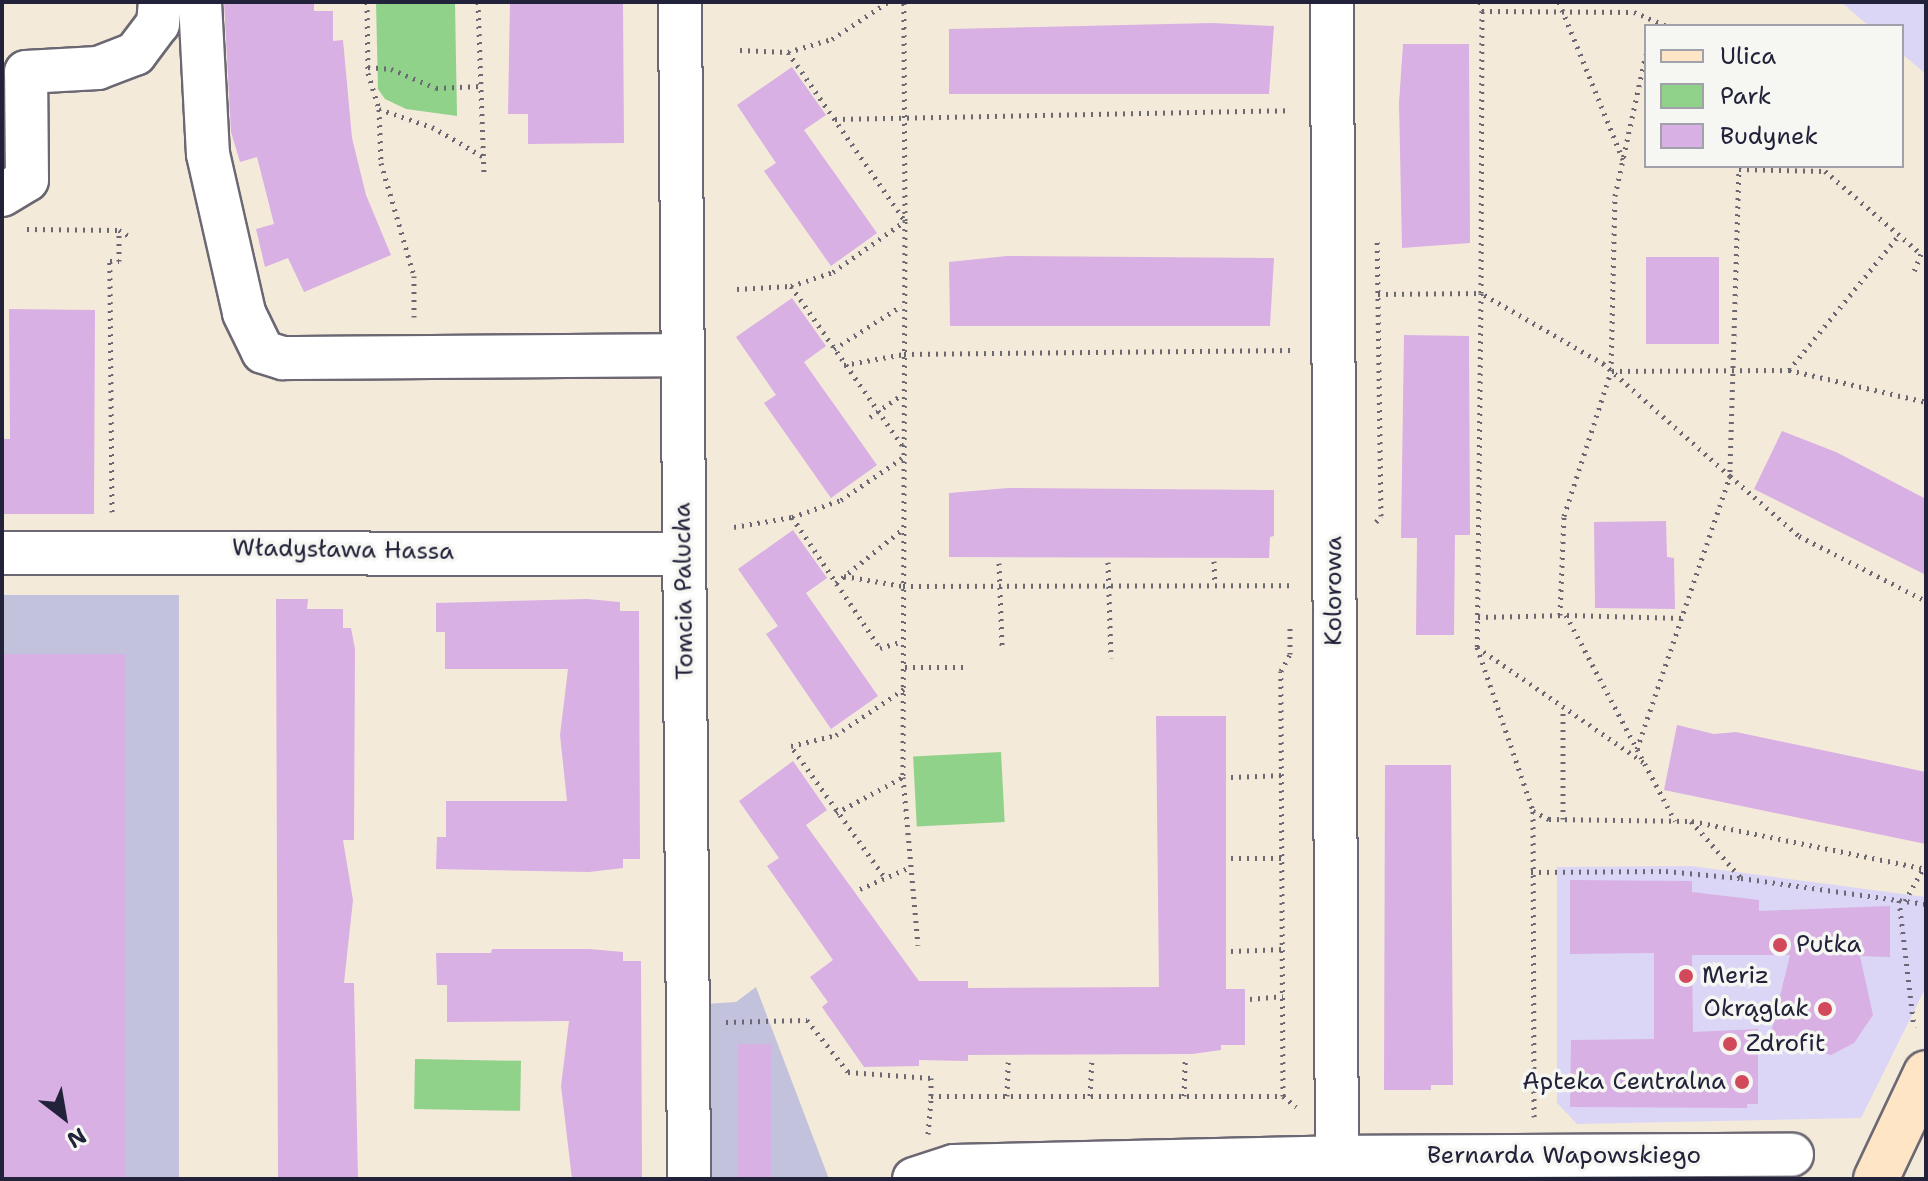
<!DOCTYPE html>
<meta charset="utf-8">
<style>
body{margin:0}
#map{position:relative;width:1928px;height:1181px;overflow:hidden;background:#f4eada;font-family:"Shantell Sans",sans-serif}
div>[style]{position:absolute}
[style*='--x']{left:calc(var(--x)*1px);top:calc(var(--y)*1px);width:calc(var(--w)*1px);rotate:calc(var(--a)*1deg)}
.built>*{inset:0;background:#dcd6f6}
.industrial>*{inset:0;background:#c2c2dc;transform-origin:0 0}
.green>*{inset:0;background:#90d28a;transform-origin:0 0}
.building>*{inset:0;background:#d8b0e3;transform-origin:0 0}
.path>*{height:5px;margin-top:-2.5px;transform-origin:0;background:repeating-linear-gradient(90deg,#6c6873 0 2px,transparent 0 8px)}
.roads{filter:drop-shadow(2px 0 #6c6873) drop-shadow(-2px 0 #6c6873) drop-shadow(0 2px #6c6873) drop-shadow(0 -2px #6c6873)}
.street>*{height:42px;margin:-21px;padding:0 21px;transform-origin:21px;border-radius:21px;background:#fff}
.secondary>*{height:44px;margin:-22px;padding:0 22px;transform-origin:22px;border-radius:22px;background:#fde5c5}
.dots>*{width:22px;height:22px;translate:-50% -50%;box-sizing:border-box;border:4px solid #f6f6f2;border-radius:50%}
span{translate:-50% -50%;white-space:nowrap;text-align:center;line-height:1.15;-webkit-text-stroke:7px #f6f6f2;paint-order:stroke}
.street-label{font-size:24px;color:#22223b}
.poi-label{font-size:24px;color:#22223b}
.left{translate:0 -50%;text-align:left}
.right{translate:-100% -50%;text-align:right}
.frame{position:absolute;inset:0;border:4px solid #22223b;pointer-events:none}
.legend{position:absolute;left:1644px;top:24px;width:260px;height:144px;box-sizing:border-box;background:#f6f6f2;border:2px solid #a1a1a9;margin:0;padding:10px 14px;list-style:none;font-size:24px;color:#22223b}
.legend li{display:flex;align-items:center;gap:16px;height:40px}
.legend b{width:40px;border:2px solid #a1a1a9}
.north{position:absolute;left:24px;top:1077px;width:80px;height:80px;-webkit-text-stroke:6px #f6f6f2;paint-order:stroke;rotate:149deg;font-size:22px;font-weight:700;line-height:32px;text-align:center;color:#22223b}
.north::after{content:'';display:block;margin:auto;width:28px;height:36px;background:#22223b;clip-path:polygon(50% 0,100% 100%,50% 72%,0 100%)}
</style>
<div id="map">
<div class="built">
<div style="clip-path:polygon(1841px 2px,1926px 2px,1926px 74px,1902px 54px,1902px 26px,1869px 26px)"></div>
<div style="clip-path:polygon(1691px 866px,1926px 897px,1926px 987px,1861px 1118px,1577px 1124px,1557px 1103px,1557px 867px)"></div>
</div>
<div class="industrial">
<div style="left:179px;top:595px;width:584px;height:177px;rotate:90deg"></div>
<div style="clip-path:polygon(756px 987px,829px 1179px,705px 1179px,704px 1004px,736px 1002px)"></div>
</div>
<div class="green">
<div style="clip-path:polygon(376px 2px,455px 2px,457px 116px,406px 109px,385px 99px,378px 89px)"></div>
<div style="left:1001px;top:752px;width:70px;height:88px;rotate:87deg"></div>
<div style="left:415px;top:1059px;width:106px;height:50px;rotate:1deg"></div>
</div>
<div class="building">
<div style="clip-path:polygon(224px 2px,314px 2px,314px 11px,333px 11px,333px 41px,343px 40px,352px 138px,366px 195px,391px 255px,304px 292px,288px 258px,265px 267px,256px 229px,274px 224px,257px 157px,240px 162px,231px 132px)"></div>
<div style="clip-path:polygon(510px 2px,623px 2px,624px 143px,528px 144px,528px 114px,508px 114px)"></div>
<div style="clip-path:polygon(1212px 23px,1274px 26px,1269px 94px,949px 94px,949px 29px)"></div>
<div style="clip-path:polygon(1403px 44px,1469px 44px,1470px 243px,1402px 248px,1399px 103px)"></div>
<div style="clip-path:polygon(792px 67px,826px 115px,804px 130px,877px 233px,831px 266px,764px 171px,776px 163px,737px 105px)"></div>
<div style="clip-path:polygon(1007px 256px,1274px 258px,1270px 326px,950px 326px,949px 262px)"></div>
<div style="left:1646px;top:257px;width:73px;height:87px"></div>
<div style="clip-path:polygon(792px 298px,826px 346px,804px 362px,877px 465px,831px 498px,764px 403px,776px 395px,736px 337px)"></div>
<div style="clip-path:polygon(9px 309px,95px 310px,94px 514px,2px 514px,2px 439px,10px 439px)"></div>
<div style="clip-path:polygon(1404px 335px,1469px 336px,1470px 535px,1455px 535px,1454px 635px,1416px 635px,1417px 538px,1401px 538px)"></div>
<div style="clip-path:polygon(1782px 431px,1836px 452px,1926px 499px,1926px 575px,1754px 489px)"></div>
<div style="clip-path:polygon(1008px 488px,1274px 490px,1274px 536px,1270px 537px,1269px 558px,949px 557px,949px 493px)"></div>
<div style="clip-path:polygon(1666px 521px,1667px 557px,1674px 558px,1675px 609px,1595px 608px,1594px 522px)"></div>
<div style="clip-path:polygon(793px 530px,827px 578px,806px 593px,878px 696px,831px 729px,766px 634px,778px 626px,738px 569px)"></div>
<div style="clip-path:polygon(276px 599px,308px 599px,307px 609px,343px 609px,343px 628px,351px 628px,355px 649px,354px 840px,343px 840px,353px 900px,344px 983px,354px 983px,358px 1179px,278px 1179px)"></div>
<div style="clip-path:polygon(587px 599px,620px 602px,620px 611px,639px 611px,640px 859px,623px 859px,623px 868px,589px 872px,436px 869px,437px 837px,446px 837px,446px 801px,567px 801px,560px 735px,568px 669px,445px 669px,445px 632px,436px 632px,436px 603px)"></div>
<div style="left:125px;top:654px;width:525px;height:123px;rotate:90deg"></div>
<div style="clip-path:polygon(1156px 716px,1226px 716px,1226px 989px,1245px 989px,1245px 1045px,1221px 1045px,1221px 1050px,1192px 1054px,968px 1055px,968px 1061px,919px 1060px,919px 1066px,864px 1067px,822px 1007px,828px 1002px,810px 977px,833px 960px,767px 866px,779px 858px,739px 801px,793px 761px,827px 810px,806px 825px,919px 981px,968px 981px,968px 988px,1159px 987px)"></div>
<div style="clip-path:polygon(1677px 725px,1714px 734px,1736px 732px,1926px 772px,1926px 844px,1664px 790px)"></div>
<div style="clip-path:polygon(1385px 765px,1451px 765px,1453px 1085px,1431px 1085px,1431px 1090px,1384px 1090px)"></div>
<div style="clip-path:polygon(1570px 880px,1692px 881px,1692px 892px,1759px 900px,1759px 911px,1890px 906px,1890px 957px,1860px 956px,1873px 1015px,1854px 1043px,1831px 1055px,1769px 1041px,1790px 955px,1692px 955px,1693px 1032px,1758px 1029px,1758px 1104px,1747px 1104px,1747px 1108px,1570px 1107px,1571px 1040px,1654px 1039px,1654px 953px,1570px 954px)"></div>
<div style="clip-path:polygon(492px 949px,589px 949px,623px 952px,623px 961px,641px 961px,642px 1179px,572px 1179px,561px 1086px,569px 1021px,447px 1022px,447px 985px,437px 985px,436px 953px,491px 953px)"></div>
<div style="left:738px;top:1044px;width:33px;height:135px"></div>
</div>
<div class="path">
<div style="--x:367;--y:2;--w:71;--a:89.2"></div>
<div style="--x:368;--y:73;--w:38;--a:73"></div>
<div style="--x:379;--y:109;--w:56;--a:18.8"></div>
<div style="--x:432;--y:127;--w:60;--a:30"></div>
<div style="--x:478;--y:2;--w:174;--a:88"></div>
<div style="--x:1480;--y:2;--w:9;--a:77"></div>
<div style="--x:1482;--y:11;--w:152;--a:0.4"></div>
<div style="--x:1634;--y:12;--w:36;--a:23"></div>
<div style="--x:1559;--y:2;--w:170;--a:67.9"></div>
<div style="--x:740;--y:50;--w:48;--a:2.4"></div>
<div style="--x:788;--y:52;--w:46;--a:-16.5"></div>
<div style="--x:832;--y:39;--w:67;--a:-33.5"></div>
<div style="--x:788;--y:52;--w:206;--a:55.3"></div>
<div style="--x:905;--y:221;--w:556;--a:90.21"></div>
<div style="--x:903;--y:777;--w:169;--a:84.9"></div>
<div style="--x:368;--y:67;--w:23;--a:5"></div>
<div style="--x:391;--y:69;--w:49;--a:22.9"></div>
<div style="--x:436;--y:88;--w:45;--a:-2.5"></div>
<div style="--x:379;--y:109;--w:54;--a:87.9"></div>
<div style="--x:381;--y:163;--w:118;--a:73.7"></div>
<div style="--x:414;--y:276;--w:41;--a:90"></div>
<div style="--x:835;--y:119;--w:455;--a:-1.1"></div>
<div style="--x:1739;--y:166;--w:310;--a:91.7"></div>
<div style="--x:1730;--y:476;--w:169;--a:-138.4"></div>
<div style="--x:1604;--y:364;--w:142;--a:-150"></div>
<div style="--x:1481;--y:293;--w:354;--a:90.6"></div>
<div style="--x:1477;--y:647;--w:173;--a:71.1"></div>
<div style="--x:1533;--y:811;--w:18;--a:27"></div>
<div style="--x:1549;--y:819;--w:142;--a:0.8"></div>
<div style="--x:1691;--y:821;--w:76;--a:48.7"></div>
<div style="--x:1741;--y:878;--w:187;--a:8"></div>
<div style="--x:1739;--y:169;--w:86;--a:1.3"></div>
<div style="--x:1825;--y:171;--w:127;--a:40.8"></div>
<div style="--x:1921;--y:254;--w:18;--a:112"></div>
<div style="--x:27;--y:229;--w:92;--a:0.6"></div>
<div style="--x:119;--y:230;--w:15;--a:32"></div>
<div style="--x:791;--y:286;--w:194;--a:55.1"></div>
<div style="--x:737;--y:289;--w:54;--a:-3.2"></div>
<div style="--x:791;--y:286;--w:44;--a:-18.4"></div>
<div style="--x:833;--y:272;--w:88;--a:-35.3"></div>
<div style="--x:905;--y:221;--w:219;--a:-90.3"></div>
<div style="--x:1378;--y:294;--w:103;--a:-0.6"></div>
<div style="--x:1481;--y:293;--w:282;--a:-89.8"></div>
<div style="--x:834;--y:349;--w:80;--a:-32.7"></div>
<div style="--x:844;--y:365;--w:61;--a:-10.4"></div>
<div style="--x:904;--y:354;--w:390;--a:-0.6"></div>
<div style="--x:1789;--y:370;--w:141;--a:13.1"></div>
<div style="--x:1612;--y:371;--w:177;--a:-0.3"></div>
<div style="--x:1789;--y:370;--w:174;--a:-50.8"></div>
<div style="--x:870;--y:417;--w:37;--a:-35"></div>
<div style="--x:112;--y:512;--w:251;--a:-90.5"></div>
<div style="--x:110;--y:261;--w:9;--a:0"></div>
<div style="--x:119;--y:261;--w:31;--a:-90"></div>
<div style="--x:792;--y:517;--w:158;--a:56.1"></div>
<div style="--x:880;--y:648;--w:21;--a:-17"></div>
<div style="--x:1376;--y:522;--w:8;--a:-50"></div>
<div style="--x:1381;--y:516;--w:278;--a:-90.8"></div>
<div style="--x:734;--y:527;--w:59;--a:-9.8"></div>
<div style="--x:792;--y:517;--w:52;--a:-19.1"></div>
<div style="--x:841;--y:500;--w:74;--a:-34.5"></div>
<div style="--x:1214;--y:561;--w:23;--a:88"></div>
<div style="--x:1108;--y:562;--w:96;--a:88.2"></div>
<div style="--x:999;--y:563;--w:83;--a:87.9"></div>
<div style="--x:844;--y:576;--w:60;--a:9.6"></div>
<div style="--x:903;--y:586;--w:389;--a:-0.1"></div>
<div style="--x:836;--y:583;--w:86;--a:-38.9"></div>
<div style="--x:1560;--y:615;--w:99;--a:-87.7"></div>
<div style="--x:1564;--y:516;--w:152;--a:-72"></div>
<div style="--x:1611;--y:371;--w:175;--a:-88.7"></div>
<div style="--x:1615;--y:196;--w:145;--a:-77.7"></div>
<div style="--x:1567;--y:615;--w:115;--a:1.5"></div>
<div style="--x:1478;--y:617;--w:88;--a:-1.3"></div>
<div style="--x:1566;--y:615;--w:233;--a:62.1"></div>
<div style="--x:1477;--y:647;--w:202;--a:34.7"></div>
<div style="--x:905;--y:667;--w:59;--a:0"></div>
<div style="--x:1637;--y:749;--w:288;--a:-71.2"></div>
<div style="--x:1730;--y:476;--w:91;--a:41"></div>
<div style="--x:1799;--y:536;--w:143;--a:27.1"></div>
<div style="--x:1231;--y:777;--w:51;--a:-2.2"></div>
<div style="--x:1533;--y:811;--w:306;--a:89.8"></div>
<div style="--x:836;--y:813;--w:76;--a:-28.2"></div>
<div style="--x:1563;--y:819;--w:111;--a:-90"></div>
<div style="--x:1692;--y:821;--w:239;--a:11.6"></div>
<div style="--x:1231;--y:858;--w:51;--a:0"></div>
<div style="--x:1531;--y:872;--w:135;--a:-0.4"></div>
<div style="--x:1666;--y:871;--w:74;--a:5.4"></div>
<div style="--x:883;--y:875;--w:158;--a:-125.5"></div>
<div style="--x:791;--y:746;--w:46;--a:-13.7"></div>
<div style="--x:836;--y:735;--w:82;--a:-34.1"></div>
<div style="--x:860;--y:889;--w:52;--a:-23.6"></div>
<div style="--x:1899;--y:900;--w:128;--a:83.3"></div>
<div style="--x:1905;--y:901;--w:38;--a:-61"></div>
<div style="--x:1231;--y:951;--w:52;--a:-2.2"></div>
<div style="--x:1250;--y:999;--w:33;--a:-5"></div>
<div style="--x:726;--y:1022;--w:81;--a:-1.4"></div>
<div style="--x:807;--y:1020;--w:66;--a:51.7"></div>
<div style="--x:848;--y:1072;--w:83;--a:4.1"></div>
<div style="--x:931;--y:1078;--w:18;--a:90"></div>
<div style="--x:931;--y:1096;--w:352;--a:0"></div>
<div style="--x:1283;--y:1096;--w:17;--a:40"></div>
<div style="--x:1007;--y:1096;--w:34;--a:-88"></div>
<div style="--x:1090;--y:1096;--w:34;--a:-87"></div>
<div style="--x:1184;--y:1096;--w:35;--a:-88"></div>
<div style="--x:1283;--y:1096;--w:425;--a:-90.3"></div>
<div style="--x:1281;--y:671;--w:19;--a:-62"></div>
<div style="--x:1290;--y:654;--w:27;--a:-90"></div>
<div style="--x:928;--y:1134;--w:38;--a:-85"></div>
</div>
<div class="roads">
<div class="street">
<div style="--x:200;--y:2;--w:152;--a:87"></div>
<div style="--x:208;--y:154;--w:163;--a:77.2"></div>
<div style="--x:244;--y:313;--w:43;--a:64"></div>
<div style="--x:263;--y:352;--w:21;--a:17"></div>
<div style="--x:283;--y:358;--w:398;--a:-0.4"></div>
<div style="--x:680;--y:2;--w:1177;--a:89.56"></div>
<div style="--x:1332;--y:2;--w:1177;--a:89.76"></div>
<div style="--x:2;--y:195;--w:29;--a:-31"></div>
<div style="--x:27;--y:180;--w:108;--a:-90.5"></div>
<div style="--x:26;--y:72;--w:72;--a:-3.2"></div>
<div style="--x:98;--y:68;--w:40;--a:-21"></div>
<div style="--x:135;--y:54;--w:38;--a:-53"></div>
<div style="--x:158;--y:24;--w:22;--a:-85"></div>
<div style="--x:2;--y:553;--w:681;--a:0.08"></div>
<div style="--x:914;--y:1179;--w:42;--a:-18"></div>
<div style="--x:954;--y:1166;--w:383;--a:-1.3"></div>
<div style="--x:1337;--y:1157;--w:455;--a:-0.3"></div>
</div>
<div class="secondary">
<div style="--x:1876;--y:1179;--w:117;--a:-64.7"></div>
</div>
</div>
<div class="dots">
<div style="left:1780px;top:945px;background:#d1495b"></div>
<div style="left:1686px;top:976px;background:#d1495b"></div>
<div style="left:1825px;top:1009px;background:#d1495b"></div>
<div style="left:1730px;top:1044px;background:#d1495b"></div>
<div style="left:1742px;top:1082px;background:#d1495b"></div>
</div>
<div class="street-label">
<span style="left:343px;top:550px;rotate:1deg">Władysława Hassa</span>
<span style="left:684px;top:591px;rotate:-91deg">Tomcia Palucha</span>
<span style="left:1334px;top:591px;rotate:-90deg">Kolorowa</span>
<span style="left:1564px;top:1156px">Bernarda Wapowskiego</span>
</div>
<div class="poi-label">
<span class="left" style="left:1796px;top:945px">Putka</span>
<span class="left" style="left:1702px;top:976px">Meriz</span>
<span class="right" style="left:1809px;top:1009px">Okrąglak</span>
<span class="left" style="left:1746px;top:1044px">Zdrofit</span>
<span class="right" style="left:1726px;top:1082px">Apteka Centralna</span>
</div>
<div class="frame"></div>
<ul class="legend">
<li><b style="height:10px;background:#fde5c5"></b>Ulica</li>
<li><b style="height:22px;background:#90d28a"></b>Park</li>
<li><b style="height:22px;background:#d8b0e3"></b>Budynek</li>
</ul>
<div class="north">N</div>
</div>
